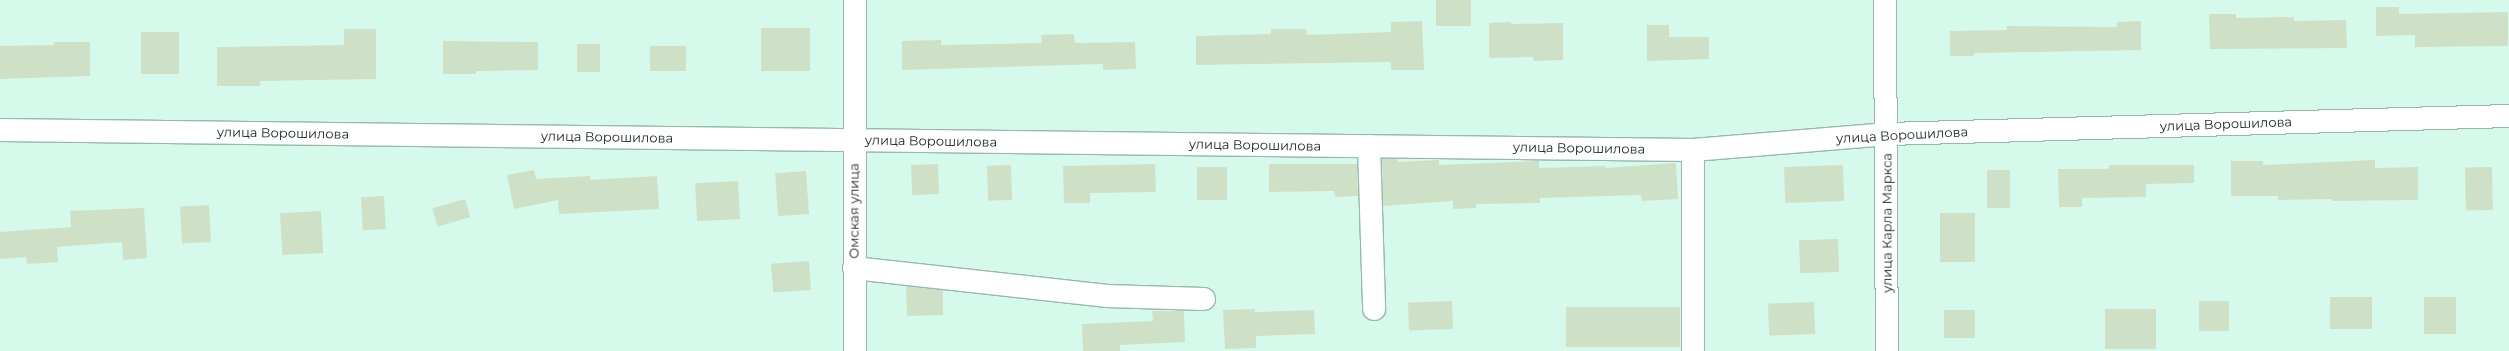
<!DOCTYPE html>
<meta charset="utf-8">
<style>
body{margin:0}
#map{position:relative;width:2509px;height:351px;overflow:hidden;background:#d5faec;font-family:Montserrat,sans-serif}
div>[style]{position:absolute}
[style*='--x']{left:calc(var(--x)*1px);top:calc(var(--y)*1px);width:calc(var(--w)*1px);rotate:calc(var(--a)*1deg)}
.building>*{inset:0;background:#cee1c6;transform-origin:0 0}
.roads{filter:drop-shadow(1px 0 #96b9ac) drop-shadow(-1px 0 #96b9ac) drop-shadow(0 1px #96b9ac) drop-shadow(0 -1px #96b9ac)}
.minor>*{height:22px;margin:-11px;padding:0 11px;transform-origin:11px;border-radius:11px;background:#fff}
span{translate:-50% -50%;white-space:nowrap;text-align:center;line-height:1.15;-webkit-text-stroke:3px #fff;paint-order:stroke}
.street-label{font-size:13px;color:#16241f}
</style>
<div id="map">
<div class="building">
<div style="left:1436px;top:0;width:35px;height:26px"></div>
<div style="clip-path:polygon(2376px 7px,2399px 7px,2399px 14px,2508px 12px,2508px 46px,2415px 47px,2415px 35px,2376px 36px)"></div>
<div style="clip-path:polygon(2209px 14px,2236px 14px,2236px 18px,2294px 17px,2294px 21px,2346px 20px,2347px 48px,2210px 49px)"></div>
<div style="clip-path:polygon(1422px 21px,1424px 70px,1391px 70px,1391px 62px,1196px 65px,1196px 36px,1271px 34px,1271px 29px,1306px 29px,1307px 35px,1391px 32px,1391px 22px)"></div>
<div style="clip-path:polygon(2141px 21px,2141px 50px,1974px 53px,1974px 56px,1950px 56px,1950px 31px,2007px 30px,2007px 26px,2117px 27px,2117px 22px)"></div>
<div style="clip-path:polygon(1511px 22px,1511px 24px,1563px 23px,1563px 60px,1533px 61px,1533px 57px,1489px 58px,1489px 23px)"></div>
<div style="clip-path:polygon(1647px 25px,1669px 25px,1669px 37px,1709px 37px,1709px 59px,1647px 61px)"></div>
<div style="left:761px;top:28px;width:49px;height:43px"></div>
<div style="clip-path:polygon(344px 29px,376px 29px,376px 79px,260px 81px,260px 86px,217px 86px,217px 47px,344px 45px)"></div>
<div style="left:141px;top:32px;width:38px;height:42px"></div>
<div style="clip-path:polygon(1074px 34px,1075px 43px,1135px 42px,1136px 69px,1103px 70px,1103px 64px,902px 70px,902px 41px,941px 40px,941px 45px,1042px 43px,1041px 35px)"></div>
<div style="clip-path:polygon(443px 41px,538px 42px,538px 70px,476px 71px,476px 74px,443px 74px)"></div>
<div style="clip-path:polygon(54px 42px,90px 42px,90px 76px,0 79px,0 46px,54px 45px)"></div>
<div style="left:577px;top:44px;width:23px;height:28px"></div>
<div style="left:650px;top:46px;width:36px;height:25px"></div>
<div style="clip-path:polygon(1382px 159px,1397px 159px,1398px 162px,1439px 160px,1439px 165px,1539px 161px,1539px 168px,1605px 166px,1605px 168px,1676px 163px,1678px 199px,1642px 201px,1641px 195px,1540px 198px,1540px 203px,1476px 204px,1476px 208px,1453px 209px,1453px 201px,1383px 206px)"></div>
<div style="clip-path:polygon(2375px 160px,2375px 168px,2418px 167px,2418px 200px,2332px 201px,2332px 199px,2278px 200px,2278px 196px,2231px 196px,2231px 161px,2263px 161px,2263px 165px)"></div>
<div style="left:938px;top:164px;width:30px;height:27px;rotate:88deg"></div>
<div style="clip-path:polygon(1155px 164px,1156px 192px,1090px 193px,1090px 203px,1064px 203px,1063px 166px)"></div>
<div style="clip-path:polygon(1269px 164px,1357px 164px,1358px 196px,1335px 197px,1334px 191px,1269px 192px)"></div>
<div style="left:1011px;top:165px;width:35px;height:24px;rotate:88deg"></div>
<div style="left:1843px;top:165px;width:36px;height:59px;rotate:88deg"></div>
<div style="clip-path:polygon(2109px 165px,2194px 165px,2194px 183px,2146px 184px,2146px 197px,2082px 198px,2082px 207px,2059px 207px,2058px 169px,2109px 169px)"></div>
<div style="left:1197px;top:167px;width:30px;height:33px"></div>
<div style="left:2492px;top:167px;width:43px;height:27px;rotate:89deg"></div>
<div style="clip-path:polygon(534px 170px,536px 179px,590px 176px,590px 180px,657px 176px,659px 209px,559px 214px,558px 200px,514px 209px,507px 175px)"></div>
<div style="left:1987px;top:170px;width:23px;height:38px"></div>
<div style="left:806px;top:171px;width:43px;height:31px;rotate:86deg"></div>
<div style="left:738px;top:181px;width:38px;height:43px;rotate:87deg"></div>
<div style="left:384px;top:196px;width:33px;height:23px;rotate:87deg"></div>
<div style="left:465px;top:199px;width:19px;height:34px;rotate:74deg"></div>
<div style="left:209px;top:205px;width:37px;height:29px;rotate:87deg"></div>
<div style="clip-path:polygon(144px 208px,147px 258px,123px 260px,122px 242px,57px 247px,58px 262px,27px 264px,26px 257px,0 259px,0 232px,71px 227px,70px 211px)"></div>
<div style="left:321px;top:211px;width:42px;height:41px;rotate:87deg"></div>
<div style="left:1940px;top:213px;width:35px;height:49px"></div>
<div style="left:1838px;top:239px;width:33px;height:39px;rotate:88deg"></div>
<div style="left:809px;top:261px;width:29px;height:38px;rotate:86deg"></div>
<div style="clip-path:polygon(906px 286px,943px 290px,943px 315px,907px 316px)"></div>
<div style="left:2372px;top:297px;width:32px;height:42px;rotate:90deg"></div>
<div style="left:2424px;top:297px;width:32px;height:37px"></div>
<div style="left:1452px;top:301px;width:28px;height:44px;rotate:88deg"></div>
<div style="left:2199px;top:301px;width:30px;height:30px"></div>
<div style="left:1814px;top:302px;width:32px;height:46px;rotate:88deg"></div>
<div style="left:1680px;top:307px;width:40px;height:114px;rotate:90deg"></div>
<div style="clip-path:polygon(1255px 309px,1255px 312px,1314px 310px,1315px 334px,1256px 336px,1256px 348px,1225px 349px,1223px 310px)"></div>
<div style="left:2156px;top:309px;width:40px;height:51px;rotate:90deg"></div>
<div style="left:1975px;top:310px;width:28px;height:31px;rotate:90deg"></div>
<div style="clip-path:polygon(1152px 311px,1184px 311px,1185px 342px,1120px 345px,1120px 351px,1083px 351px,1082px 324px,1153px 321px)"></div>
</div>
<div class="roads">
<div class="minor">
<div style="--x:1885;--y:0;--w:351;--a:89.7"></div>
<div style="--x:0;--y:130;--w:1693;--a:0.68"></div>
<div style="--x:1693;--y:150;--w:196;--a:-4.7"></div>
<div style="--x:1888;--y:134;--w:621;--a:-1.66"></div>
<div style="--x:1369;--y:146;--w:163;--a:88.2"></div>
<div style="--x:854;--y:268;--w:255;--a:6.3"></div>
<div style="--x:1107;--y:296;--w:97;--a:1.8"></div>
<div style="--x:855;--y:351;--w:351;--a:-90"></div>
<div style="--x:1693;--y:351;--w:201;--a:-90"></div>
</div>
</div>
<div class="street-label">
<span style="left:2226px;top:124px;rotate:-2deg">улица Ворошилова</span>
<span style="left:283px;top:133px;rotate:1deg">улица Ворошилова</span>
<span style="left:1902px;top:135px;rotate:-3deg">улица Ворошилова</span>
<span style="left:607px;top:137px;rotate:1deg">улица Ворошилова</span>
<span style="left:931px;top:141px;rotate:1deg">улица Ворошилова</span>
<span style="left:1255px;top:145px;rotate:1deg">улица Ворошилова</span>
<span style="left:1579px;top:148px;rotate:1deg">улица Ворошилова</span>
<span style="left:854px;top:211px;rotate:-90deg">Омская улица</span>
<span style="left:1887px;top:223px;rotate:-90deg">улица Карла Маркса</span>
</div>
</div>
